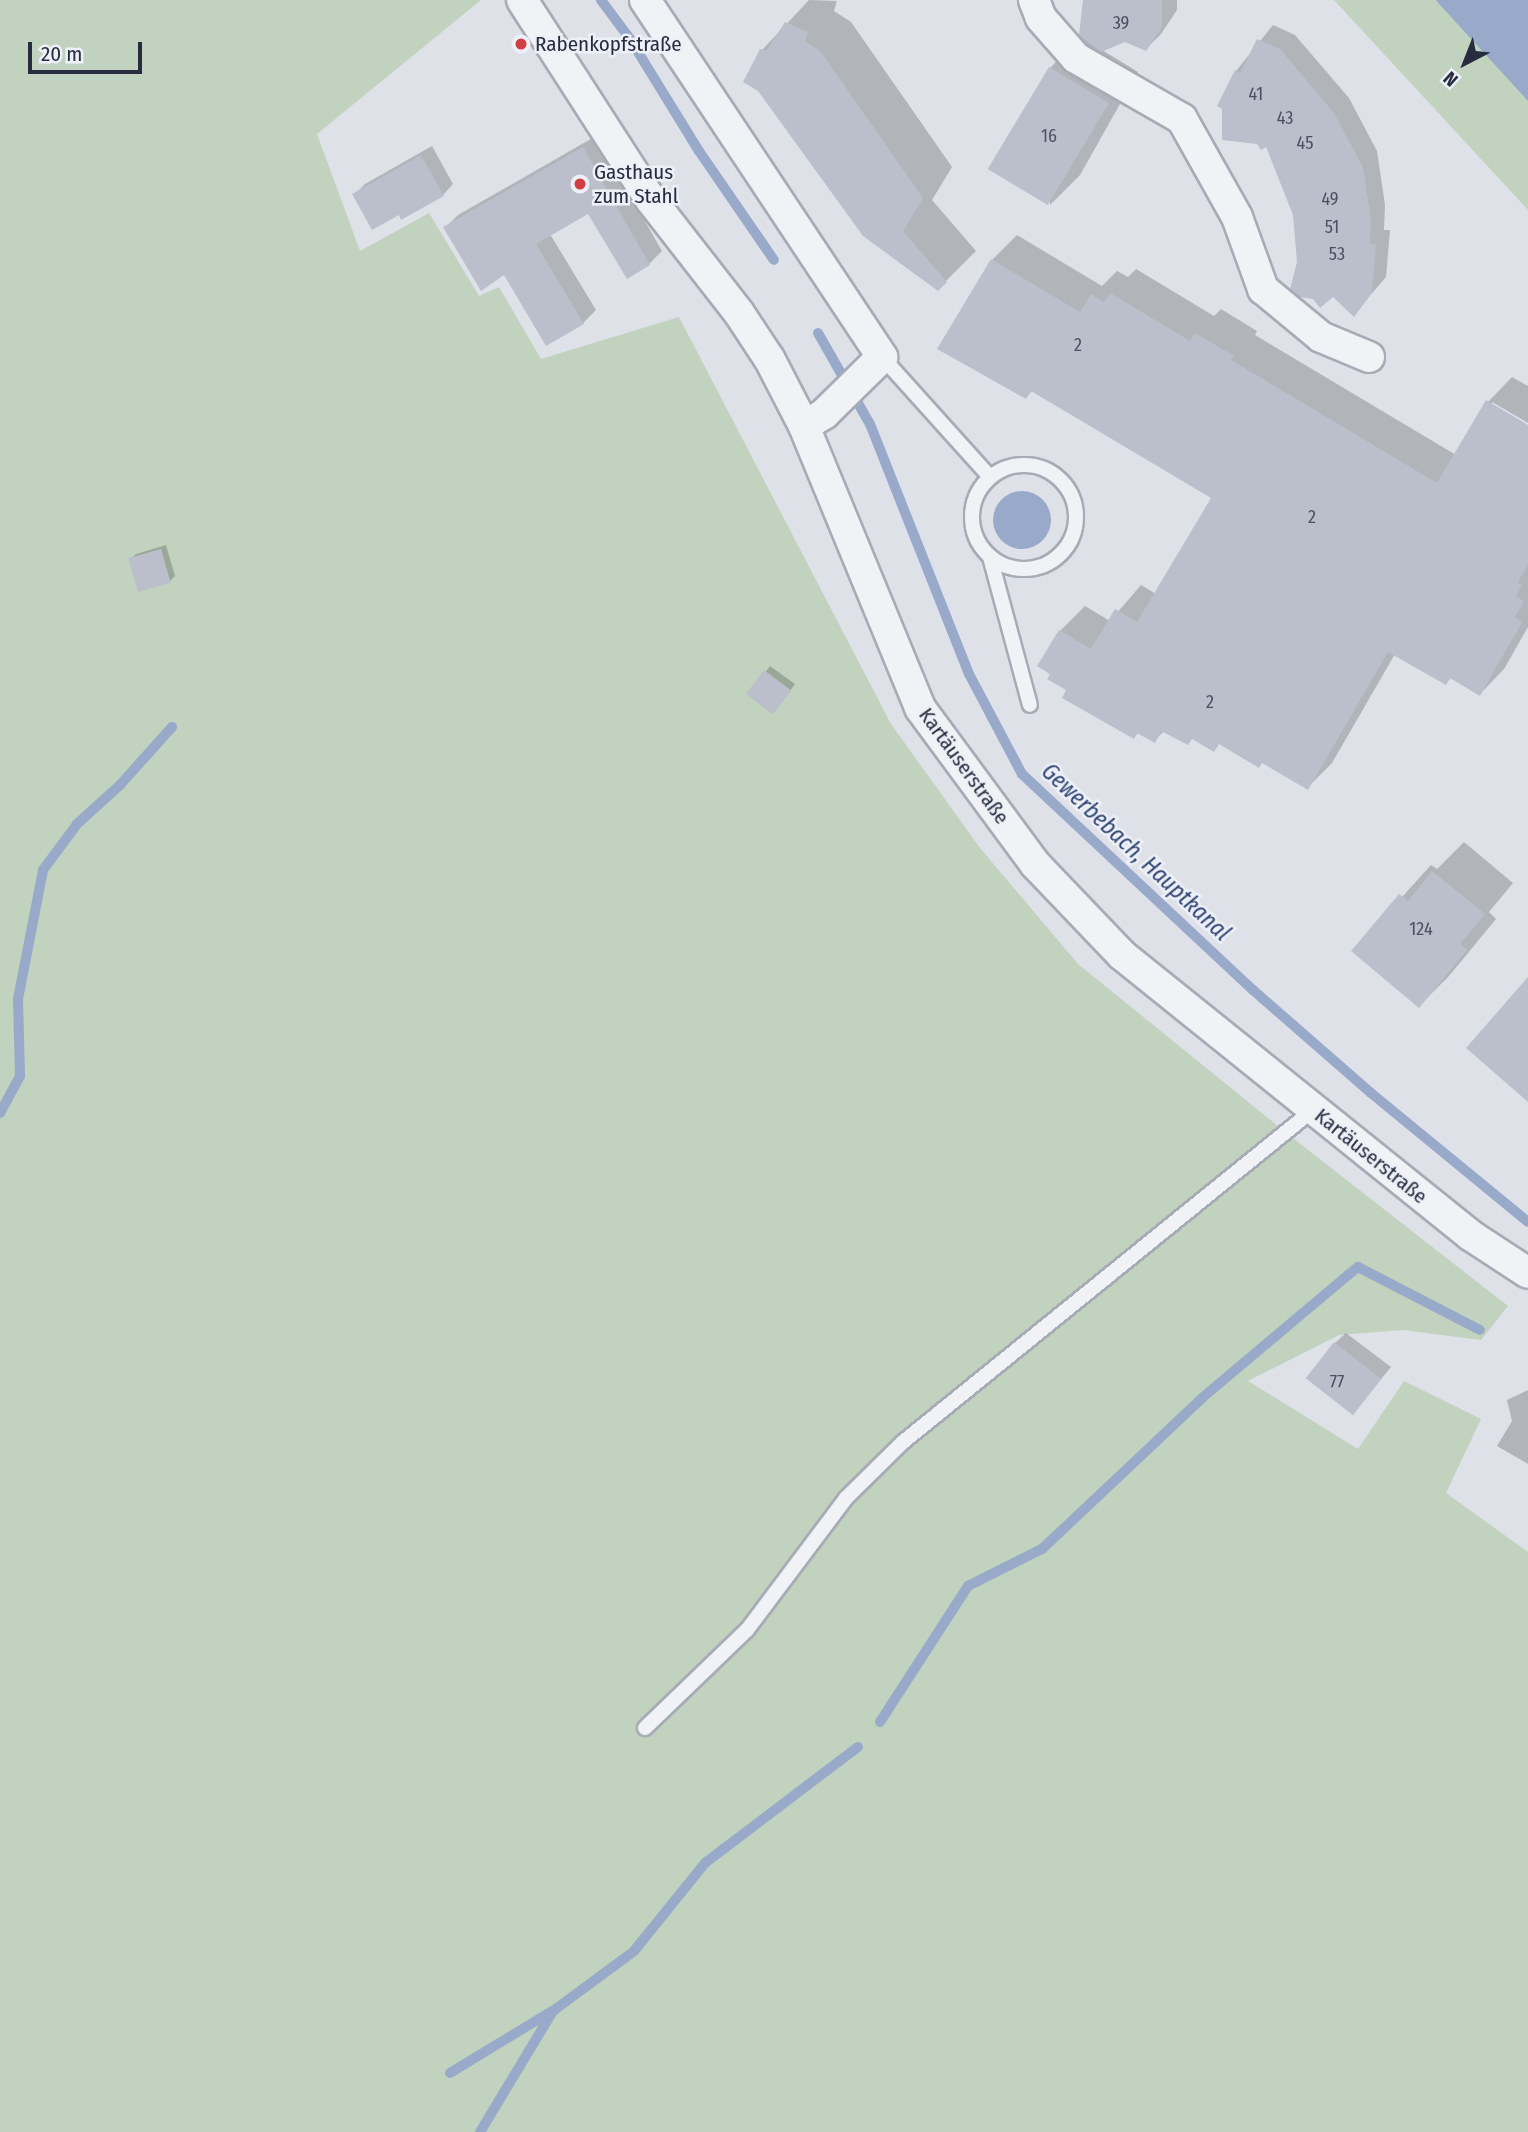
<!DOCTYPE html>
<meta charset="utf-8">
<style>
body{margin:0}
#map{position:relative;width:1528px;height:2132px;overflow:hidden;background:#dee1e8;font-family:"Fira Sans Condensed",sans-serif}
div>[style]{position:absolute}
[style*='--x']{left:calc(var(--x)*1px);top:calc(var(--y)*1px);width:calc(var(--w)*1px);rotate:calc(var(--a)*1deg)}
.green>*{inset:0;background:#c1d2bf}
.water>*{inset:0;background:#98a9c9}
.round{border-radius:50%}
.shadow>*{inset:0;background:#0003}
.stream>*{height:10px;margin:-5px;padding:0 5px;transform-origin:5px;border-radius:5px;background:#98a9c9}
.building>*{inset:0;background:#bbbfcb;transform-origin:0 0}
.roads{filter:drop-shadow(2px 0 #a7abb5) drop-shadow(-2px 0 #a7abb5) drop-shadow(0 2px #a7abb5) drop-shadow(0 -2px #a7abb5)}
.lane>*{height:14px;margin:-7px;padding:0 7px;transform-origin:7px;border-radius:7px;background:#f1f2f6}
.lane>.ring{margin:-7px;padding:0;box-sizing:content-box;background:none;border:14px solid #f1f2f6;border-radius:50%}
.street>*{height:30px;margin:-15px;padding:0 15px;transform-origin:15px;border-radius:15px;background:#f1f2f6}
.dots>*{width:19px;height:19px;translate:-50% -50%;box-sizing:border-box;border:4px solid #edf0f6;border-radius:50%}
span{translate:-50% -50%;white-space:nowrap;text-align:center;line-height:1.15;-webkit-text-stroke:5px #edf0f6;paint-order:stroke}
.number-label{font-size:18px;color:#4c5162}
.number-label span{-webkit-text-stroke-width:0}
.poi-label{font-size:21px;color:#272c3f}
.left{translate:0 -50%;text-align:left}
.street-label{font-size:21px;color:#272c3f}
.water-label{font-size:23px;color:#304574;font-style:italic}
.north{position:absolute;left:1430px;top:28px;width:70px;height:70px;-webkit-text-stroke:5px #edf0f6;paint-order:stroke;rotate:222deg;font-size:19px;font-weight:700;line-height:28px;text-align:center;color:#272c3f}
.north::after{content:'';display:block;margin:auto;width:24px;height:32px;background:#272c3f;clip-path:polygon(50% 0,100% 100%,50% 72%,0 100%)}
.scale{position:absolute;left:28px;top:42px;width:114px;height:32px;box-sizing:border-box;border:4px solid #272c3f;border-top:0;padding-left:9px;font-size:21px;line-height:24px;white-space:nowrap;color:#272c3f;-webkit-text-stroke:5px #edf0f6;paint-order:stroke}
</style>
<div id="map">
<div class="green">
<div style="clip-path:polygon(0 0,481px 0,317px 134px,360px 251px,429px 213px,479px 296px,499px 287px,541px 359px,679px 317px,891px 724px,980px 848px,1078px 964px,1294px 1139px,1508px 1306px,1481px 1340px,1403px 1330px,1339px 1335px,1248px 1381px,1358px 1449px,1404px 1381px,1481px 1419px,1446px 1493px,1528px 1552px,1528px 2132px,0 2132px)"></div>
<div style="clip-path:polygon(1334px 0,1528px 0,1528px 210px)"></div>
</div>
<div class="water">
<div style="clip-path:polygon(1436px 0,1528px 0,1528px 101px,1441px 6px)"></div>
<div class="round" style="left:993px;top:491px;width:58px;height:58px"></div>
</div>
<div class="shadow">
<div style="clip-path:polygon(809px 0,837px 1px,834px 11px,851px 22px,952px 167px,932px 200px,976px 251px,938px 289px,762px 50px)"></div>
<div style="clip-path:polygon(1085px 0,1177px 0,1177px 10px,1161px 34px,1146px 49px,1125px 40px,1102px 50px,1138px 72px,1080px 175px,1050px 205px,1050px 68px,1082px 36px)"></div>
<div style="clip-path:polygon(1273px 25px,1295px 35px,1349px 98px,1377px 151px,1385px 205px,1384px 230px,1390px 230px,1386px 277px,1354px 314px,1298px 262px,1295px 214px,1236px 71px)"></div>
<div style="clip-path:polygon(596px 136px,662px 251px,649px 264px,589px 212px,550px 234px,596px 310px,583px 323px,504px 272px,445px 228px,458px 215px)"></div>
<div style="clip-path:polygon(432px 146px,453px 184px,443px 195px,399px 212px,354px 195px,365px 184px)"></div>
<div style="clip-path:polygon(1017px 235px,1102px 286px,1117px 271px,1128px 277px,1136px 269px,1214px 316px,1221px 309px,1257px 331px,1255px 335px,1456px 455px,1488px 402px,1512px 377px,1528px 386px,1528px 423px,1492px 402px,1492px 406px,1528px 428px,1528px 627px,1504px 669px,1480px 694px,1452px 677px,1446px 683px,1395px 654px,1332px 763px,1307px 788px,1263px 761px,1220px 743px,1164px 731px,1154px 741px,1139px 732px,1134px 737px,1039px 666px,1060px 631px,1085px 606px,1110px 621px,1141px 585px,1156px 594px,1213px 497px,1033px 390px,1026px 397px,992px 260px)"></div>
<div style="clip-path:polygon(166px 545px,175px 576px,170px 581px,131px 559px,136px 554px)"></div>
<div style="clip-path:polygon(770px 666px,795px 684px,778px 707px,748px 694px)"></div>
<div style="clip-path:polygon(1464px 842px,1513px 883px,1489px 912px,1496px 919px,1449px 976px,1419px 1006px,1353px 951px,1431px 865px,1437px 869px)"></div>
<div style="clip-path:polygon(1346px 1333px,1391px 1367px,1354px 1412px,1335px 1343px)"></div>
<div style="clip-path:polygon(1528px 1390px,1528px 1464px,1497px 1446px,1512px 1421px,1507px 1400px)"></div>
</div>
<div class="stream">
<div style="--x:601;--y:0;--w:49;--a:53.4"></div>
<div style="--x:630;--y:39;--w:132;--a:58.4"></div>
<div style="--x:699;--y:151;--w:132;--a:55.5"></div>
<div style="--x:818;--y:333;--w:105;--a:60.3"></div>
<div style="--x:870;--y:424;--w:269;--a:68.4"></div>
<div style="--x:969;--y:674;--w:113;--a:62.1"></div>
<div style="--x:1022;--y:774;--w:316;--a:43.1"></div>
<div style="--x:1253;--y:990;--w:157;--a:41.1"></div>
<div style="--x:1371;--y:1093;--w:203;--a:39.4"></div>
<div style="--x:0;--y:1113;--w:42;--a:-61.6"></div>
<div style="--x:20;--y:1076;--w:77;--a:-91.5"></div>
<div style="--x:18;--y:999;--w:131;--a:-79"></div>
<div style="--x:43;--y:870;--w:57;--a:-53.5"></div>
<div style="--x:77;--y:824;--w:58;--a:-42.2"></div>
<div style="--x:120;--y:785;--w:78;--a:-48.1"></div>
<div style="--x:880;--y:1722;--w:162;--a:-57.1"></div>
<div style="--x:968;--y:1586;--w:83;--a:-26.6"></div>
<div style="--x:1042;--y:1549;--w:220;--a:-43.3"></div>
<div style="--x:1202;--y:1398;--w:191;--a:-40.1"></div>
<div style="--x:1348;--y:1275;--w:13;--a:-39"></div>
<div style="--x:1358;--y:1267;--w:137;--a:27.3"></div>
<div style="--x:450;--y:2073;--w:119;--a:-31.3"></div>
<div style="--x:480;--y:2132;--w:141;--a:-58.9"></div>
<div style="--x:553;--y:2011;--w:101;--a:-36.5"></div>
<div style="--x:634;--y:1951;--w:113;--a:-51.1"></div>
<div style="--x:705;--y:1863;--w:192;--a:-37.2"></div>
</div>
<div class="building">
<div style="clip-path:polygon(1083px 0,1162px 0,1162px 27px,1146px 51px,1125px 42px,1101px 52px,1079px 35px)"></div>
<div style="clip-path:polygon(785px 22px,808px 32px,805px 41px,821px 52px,923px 198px,903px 231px,947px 282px,938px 291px,863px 236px,758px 91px,743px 82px,760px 49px,767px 50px)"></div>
<div style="clip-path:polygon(1257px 39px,1280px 49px,1334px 113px,1363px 167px,1371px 220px,1370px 244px,1376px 244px,1372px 293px,1354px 317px,1333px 297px,1320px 308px,1313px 299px,1300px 297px,1290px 289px,1297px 262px,1293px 215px,1266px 147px,1261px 150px,1257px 144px,1222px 140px,1222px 109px,1217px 106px,1235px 70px,1240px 73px)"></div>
<div style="left:1049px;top:67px;width:70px;height:119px;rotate:31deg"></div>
<div style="clip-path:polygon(583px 147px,650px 265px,627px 279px,588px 214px,536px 244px,584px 324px,546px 346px,504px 275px,481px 291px,443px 227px)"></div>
<div style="clip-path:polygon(421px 155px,444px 196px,401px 220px,399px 215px,372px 230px,352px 194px)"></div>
<div style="clip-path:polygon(991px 259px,1080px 312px,1091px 294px,1104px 302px,1110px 293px,1190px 341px,1195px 333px,1234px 356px,1231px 360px,1437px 483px,1486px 400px,1528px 425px,1528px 565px,1518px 582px,1522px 585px,1516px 596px,1524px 601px,1515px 617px,1522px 622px,1480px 696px,1450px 678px,1446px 685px,1388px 652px,1308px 790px,1262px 763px,1259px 768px,1219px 744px,1214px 752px,1192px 739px,1188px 745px,1161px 731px,1155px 743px,1137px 733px,1134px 739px,1062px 698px,1066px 690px,1047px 679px,1050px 674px,1037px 666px,1059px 630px,1091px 649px,1115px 609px,1137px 622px,1211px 498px,1031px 391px,1026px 399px,937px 349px)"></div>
<div style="left:161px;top:549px;width:35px;height:34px;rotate:74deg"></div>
<div style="left:764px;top:670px;width:34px;height:30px;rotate:37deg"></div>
<div style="clip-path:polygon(1432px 871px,1485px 914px,1460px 944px,1467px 950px,1419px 1008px,1351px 951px,1399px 894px,1408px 901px)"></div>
<div style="clip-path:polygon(1528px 977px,1528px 1102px,1466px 1048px)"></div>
<div style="left:1334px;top:1342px;width:60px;height:46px;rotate:38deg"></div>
</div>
<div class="roads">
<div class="lane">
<div style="--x:882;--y:357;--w:161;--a:48"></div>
<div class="ring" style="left:972px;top:465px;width:90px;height:90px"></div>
<div style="--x:990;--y:557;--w:153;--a:74.9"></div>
<div style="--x:645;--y:1728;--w:141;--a:-43.9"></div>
<div style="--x:747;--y:1630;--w:165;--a:-53.1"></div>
<div style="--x:846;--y:1498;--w:80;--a:-44.5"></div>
<div style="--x:903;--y:1442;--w:528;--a:-39"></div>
</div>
<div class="street">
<div style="--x:522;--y:0;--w:238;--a:57.2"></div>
<div style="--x:651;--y:200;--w:143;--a:52.1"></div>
<div style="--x:739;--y:313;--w:56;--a:56.6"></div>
<div style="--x:770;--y:360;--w:74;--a:62.7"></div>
<div style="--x:804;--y:426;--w:305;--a:67.6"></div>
<div style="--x:920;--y:708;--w:194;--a:53.6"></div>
<div style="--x:1035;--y:864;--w:126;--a:46.3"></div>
<div style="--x:1122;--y:955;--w:447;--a:38.8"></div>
<div style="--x:1470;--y:1235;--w:69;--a:33.2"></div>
<div style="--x:645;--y:0;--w:429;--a:56.4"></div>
<div style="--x:882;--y:357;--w:81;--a:135.5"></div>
<div style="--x:824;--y:414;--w:23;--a:149"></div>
<div style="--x:1034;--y:0;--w:19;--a:69"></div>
<div style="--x:1041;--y:18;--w:53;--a:48.8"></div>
<div style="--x:1076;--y:58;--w:122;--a:29.9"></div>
<div style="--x:1182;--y:119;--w:112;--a:60.7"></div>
<div style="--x:1237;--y:217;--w:77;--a:70.1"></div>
<div style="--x:1263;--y:289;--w:75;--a:39.6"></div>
<div style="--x:1321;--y:337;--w:52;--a:22.6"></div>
</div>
</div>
<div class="dots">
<div style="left:521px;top:44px;background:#d13f42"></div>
<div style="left:580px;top:184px;background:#d13f42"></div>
</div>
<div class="number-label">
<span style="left:1121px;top:23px">39</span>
<span style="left:1256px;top:94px">41</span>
<span style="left:1285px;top:118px">43</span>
<span style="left:1049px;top:136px">16</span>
<span style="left:1305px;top:143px">45</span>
<span style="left:1330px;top:199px">49</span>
<span style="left:1332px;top:227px">51</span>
<span style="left:1337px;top:254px">53</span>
<span style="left:1078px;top:345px">2</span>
<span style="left:1312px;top:517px">2</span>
<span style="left:1210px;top:702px">2</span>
<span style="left:1421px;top:929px">124</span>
<span style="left:1337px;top:1382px">77</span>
</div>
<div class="poi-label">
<span class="left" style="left:535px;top:44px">Rabenkopfstraße</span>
<span class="left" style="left:594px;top:184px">Gasthaus<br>zum Stahl</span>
</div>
<div class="street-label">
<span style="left:964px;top:766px;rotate:54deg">Kartäuserstraße</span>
<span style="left:1371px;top:1156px;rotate:39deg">Kartäuserstraße</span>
</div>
<div class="water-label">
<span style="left:1136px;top:852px;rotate:43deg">Gewerbebach, Hauptkanal</span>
</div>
<div class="north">N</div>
<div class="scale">20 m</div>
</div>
